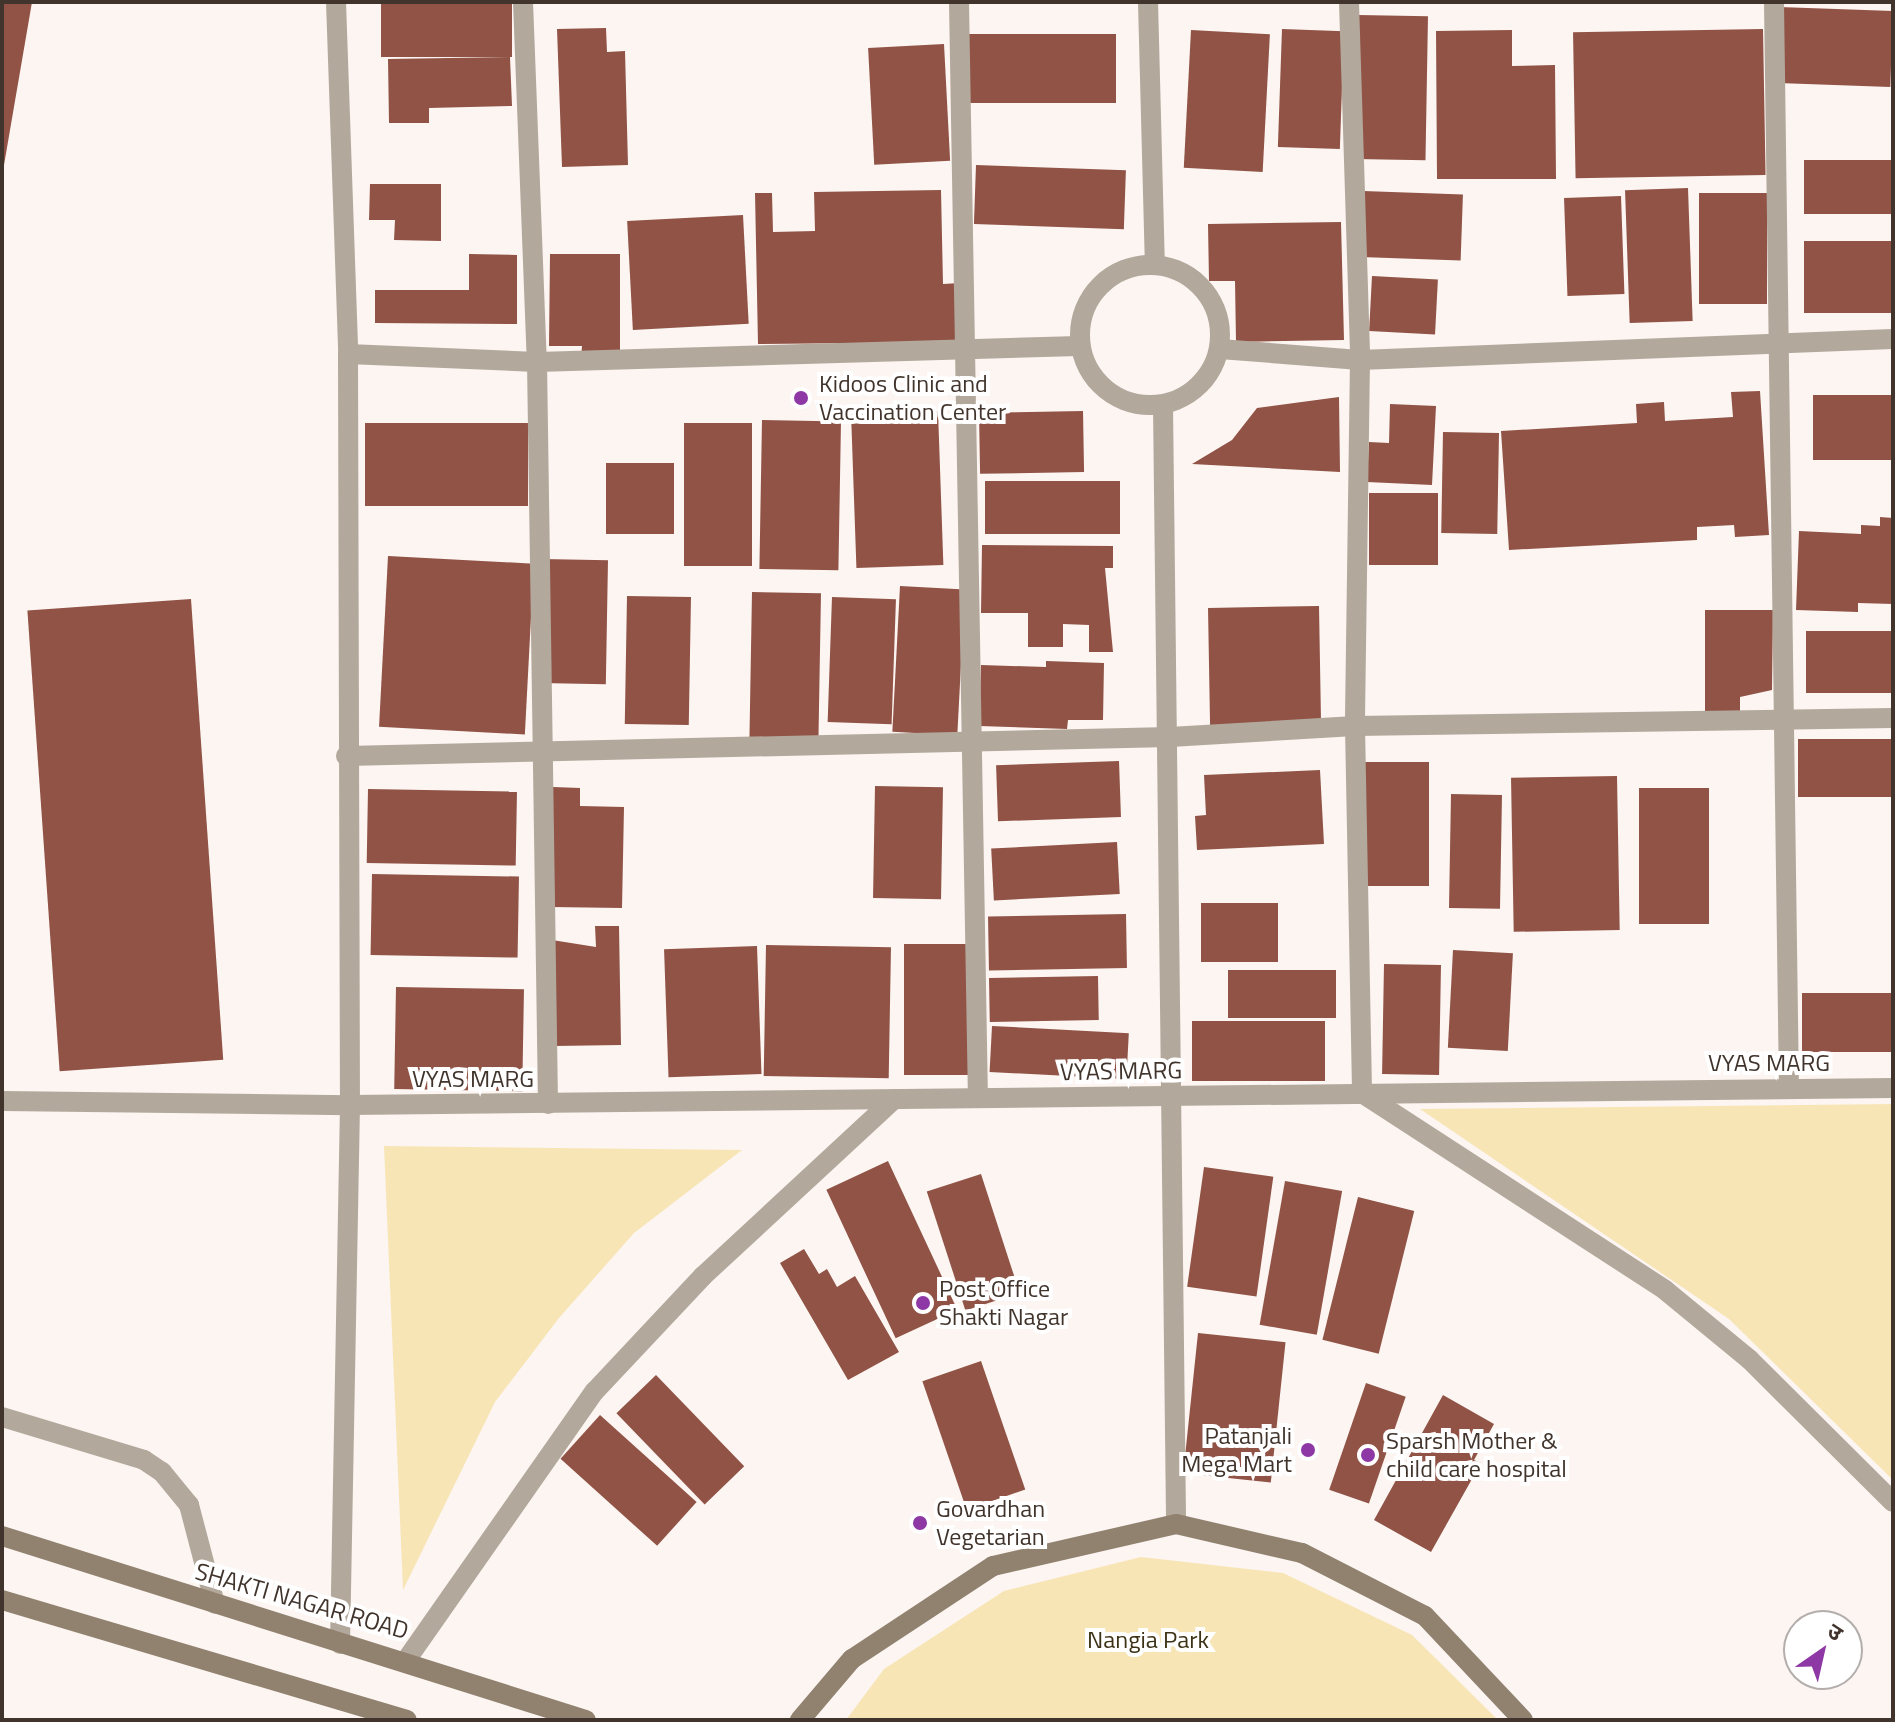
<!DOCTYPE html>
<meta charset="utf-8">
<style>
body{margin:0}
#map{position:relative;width:1895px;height:1722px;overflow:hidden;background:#fcf5f1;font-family:"Titillium Web","Noto Sans Devanagari",sans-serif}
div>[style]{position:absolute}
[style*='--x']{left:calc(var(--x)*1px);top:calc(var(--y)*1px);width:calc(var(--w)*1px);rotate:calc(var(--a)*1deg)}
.green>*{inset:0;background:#f8e5b6}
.building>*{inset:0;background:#905346;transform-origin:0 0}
.lane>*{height:20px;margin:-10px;padding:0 10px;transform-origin:10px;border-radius:10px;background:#b3a89c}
.street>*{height:20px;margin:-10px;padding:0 10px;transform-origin:10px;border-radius:10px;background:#b3a89c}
.street>.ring{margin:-10px;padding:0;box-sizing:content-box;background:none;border:20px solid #b3a89c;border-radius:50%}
.secondary>*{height:20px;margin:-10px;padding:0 10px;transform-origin:10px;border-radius:10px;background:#918270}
.dots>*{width:22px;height:22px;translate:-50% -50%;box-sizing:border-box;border:4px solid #fff;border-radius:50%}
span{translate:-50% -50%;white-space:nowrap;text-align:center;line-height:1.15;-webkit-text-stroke:8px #fff;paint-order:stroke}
.poi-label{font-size:24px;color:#41342c}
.left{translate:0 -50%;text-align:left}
.right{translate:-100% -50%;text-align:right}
.street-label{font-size:24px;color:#41342c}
.park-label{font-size:24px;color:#3d3216}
.frame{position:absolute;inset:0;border:4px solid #41342c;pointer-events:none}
.north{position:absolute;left:1783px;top:1610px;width:80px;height:80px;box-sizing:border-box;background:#fff;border:2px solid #b3aeab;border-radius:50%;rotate:34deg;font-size:22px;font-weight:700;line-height:32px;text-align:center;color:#41342c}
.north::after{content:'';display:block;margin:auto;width:28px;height:36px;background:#8e38a5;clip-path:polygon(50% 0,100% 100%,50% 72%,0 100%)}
</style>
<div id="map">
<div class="green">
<div style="clip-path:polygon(1893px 1104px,1893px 1480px,1729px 1319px,1420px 1109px)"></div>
<div style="clip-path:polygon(384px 1146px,742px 1150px,634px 1233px,559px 1318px,495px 1402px,403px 1590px)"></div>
<div style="clip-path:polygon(1141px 1557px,1283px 1573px,1412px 1635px,1498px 1720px,846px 1720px,884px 1669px,1004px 1591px)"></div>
</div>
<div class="building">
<div style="clip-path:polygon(2px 2px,32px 2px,4px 165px,2px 165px)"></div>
<div style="left:381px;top:2px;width:131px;height:55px"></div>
<div style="left:1779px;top:7px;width:114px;height:76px;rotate:2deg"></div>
<div style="left:1358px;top:15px;width:70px;height:144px;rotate:1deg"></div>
<div style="clip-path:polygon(606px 28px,607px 52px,625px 51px,628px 165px,562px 167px,557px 29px)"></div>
<div style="left:1282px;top:29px;width:62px;height:118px;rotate:2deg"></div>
<div style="left:1763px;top:29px;width:146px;height:190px;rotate:89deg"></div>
<div style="left:1191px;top:30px;width:79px;height:138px;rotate:3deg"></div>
<div style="clip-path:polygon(1512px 30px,1512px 66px,1555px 65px,1556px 179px,1437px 179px,1436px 31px)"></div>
<div style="left:968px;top:34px;width:148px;height:69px"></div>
<div style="left:944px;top:44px;width:117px;height:76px;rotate:87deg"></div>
<div style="clip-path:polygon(510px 57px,512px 106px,429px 108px,429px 123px,389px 123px,388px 59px)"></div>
<div style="left:1893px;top:160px;width:54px;height:89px;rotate:90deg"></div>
<div style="left:976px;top:165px;width:150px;height:59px;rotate:2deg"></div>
<div style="clip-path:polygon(370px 184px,441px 184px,441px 241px,394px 240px,395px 220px,369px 220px)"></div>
<div style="left:1688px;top:188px;width:133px;height:63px;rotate:88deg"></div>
<div style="clip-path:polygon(941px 190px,943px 284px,960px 283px,961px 342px,758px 344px,755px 193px,772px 193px,773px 232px,815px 231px,814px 192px)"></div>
<div style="left:1363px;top:191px;width:100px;height:66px;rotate:2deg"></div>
<div style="left:1699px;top:193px;width:68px;height:111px"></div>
<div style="left:1621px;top:196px;width:98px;height:57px;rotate:88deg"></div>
<div style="left:743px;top:215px;width:109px;height:116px;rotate:87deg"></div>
<div style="clip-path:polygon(1341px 222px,1344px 340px,1236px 342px,1235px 281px,1209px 281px,1208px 224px)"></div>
<div style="left:1893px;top:241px;width:72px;height:89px;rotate:90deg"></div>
<div style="clip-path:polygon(469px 254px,517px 255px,517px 324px,375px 323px,375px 290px,469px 290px)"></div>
<div style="clip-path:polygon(550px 254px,620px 254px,620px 359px,581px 359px,582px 346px,549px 346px)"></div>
<div style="left:1372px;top:276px;width:66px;height:55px;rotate:3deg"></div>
<div style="clip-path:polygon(1760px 391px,1769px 535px,1735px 537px,1734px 525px,1697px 527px,1697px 540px,1509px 550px,1501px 431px,1637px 423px,1636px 404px,1664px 402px,1665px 421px,1733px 417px,1731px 392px)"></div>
<div style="left:1893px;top:395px;width:65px;height:80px;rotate:90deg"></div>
<div style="clip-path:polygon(1339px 397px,1340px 472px,1192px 464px,1232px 440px,1257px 408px)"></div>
<div style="clip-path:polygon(1390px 404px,1436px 406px,1432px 485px,1367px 482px,1369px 442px,1389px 443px)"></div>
<div style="left:938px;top:411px;width:154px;height:87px;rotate:88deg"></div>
<div style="left:1083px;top:411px;width:61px;height:104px;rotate:89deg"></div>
<div style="left:762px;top:420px;width:79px;height:149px;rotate:1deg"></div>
<div style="left:365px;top:423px;width:163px;height:83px"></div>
<div style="left:684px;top:423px;width:68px;height:143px"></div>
<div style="left:1443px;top:432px;width:56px;height:101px;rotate:1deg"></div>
<div style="left:606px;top:463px;width:68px;height:71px"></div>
<div style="left:1120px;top:481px;width:53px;height:135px;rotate:90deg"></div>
<div style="left:1369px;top:493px;width:69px;height:72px"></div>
<div style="clip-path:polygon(1880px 517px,1893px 518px,1893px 604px,1858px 603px,1858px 612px,1796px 610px,1799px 531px,1861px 534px,1861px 525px,1880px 526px)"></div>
<div style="clip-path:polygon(982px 545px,1113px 546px,1113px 568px,1105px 568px,1113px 652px,1089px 652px,1089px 625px,1063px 624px,1063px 647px,1028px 647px,1028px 613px,981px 613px)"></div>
<div style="left:388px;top:556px;width:146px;height:171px;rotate:3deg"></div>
<div style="left:542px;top:559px;width:66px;height:124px;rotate:1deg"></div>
<div style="left:900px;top:586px;width:65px;height:146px;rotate:3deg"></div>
<div style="left:752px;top:592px;width:69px;height:145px;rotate:1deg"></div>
<div style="left:627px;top:596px;width:64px;height:128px;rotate:1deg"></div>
<div style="left:832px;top:597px;width:64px;height:125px;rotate:2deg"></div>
<div style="left:191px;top:599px;width:462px;height:164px;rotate:86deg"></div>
<div style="left:1319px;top:606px;width:119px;height:111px;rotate:89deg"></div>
<div style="clip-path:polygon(1705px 610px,1773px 610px,1772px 690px,1740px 697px,1740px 716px,1705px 716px)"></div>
<div style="left:1893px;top:631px;width:62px;height:87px;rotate:90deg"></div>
<div style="clip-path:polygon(1046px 661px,1104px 663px,1103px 720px,1068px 720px,1067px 729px,979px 726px,981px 665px,1046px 667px)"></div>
<div style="left:1893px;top:739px;width:58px;height:95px;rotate:90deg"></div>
<div style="left:1119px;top:761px;width:56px;height:123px;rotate:88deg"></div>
<div style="left:1363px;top:762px;width:66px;height:124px"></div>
<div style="clip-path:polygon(1320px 770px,1324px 844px,1197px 850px,1195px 816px,1206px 815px,1204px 775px)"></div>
<div style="left:1617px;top:776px;width:154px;height:106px;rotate:89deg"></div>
<div style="left:875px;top:786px;width:68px;height:112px;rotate:1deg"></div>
<div style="clip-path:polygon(553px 787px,580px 788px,580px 806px,624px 807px,622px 908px,551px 907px)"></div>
<div style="left:1639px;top:788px;width:70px;height:136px"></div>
<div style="left:368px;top:789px;width:149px;height:74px;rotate:1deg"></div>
<div style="left:1451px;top:794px;width:51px;height:114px;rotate:1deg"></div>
<div style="left:1117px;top:842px;width:52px;height:126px;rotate:87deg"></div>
<div style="left:372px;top:874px;width:147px;height:81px;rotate:1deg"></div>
<div style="left:1201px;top:903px;width:77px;height:59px"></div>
<div style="left:1126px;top:914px;width:54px;height:138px;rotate:89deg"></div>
<div style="clip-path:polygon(595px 926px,619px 926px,621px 1045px,554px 1046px,552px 940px,596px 947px)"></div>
<div style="left:904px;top:944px;width:65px;height:131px"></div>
<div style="left:766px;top:945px;width:125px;height:131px;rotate:1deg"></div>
<div style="left:757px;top:946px;width:128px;height:93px;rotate:88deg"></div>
<div style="left:1453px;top:950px;width:60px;height:98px;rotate:3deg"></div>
<div style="left:1384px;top:964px;width:57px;height:110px;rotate:1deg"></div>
<div style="left:1228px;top:970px;width:108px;height:48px"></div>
<div style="left:1098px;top:976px;width:44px;height:109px;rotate:89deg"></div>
<div style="left:396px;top:987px;width:128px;height:102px;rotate:1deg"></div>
<div style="left:1893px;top:993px;width:59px;height:91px;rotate:90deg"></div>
<div style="left:1192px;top:1021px;width:133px;height:60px"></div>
<div style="left:992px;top:1026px;width:137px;height:46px;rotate:3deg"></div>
<div style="left:888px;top:1161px;width:164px;height:68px;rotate:65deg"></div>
<div style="left:1204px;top:1167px;width:70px;height:121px;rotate:8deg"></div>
<div style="left:981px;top:1174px;width:125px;height:57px;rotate:72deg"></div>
<div style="left:1285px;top:1181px;width:58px;height:146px;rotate:10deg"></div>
<div style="left:1358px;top:1197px;width:58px;height:147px;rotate:14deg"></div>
<div style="clip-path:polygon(804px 1249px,819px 1274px,827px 1269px,837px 1287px,855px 1276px,899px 1352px,848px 1380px,780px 1263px)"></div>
<div style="left:1198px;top:1333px;width:88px;height:141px;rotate:6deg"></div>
<div style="left:981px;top:1361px;width:136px;height:62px;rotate:71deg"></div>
<div style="left:656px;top:1375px;width:127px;height:55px;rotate:46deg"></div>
<div style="left:1366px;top:1383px;width:42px;height:113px;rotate:19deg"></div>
<div style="clip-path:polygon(1443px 1395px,1494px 1424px,1474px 1460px,1481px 1463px,1431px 1552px,1374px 1520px)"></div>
<div style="left:600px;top:1415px;width:130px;height:59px;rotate:42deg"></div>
</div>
<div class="lane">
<div style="--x:2;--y:1101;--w:348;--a:0.7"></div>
</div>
<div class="street">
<div style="--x:336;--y:2;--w:352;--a:88"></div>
<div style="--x:348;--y:354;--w:751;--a:89.85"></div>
<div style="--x:350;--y:1105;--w:539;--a:91.06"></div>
<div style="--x:523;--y:2;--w:360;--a:87.8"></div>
<div style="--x:537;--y:362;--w:742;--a:89.15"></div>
<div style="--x:959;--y:2;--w:1096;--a:89.01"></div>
<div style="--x:1148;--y:2;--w:262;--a:88.5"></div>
<div style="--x:1349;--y:2;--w:358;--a:88.2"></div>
<div style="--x:1360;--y:360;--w:366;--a:90.8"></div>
<div style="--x:1355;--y:726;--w:367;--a:88.9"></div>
<div style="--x:1362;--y:1093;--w:361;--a:33"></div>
<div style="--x:1665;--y:1290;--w:109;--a:39.4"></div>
<div style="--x:1749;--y:1359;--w:203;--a:44.8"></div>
<div style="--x:1774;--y:2;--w:1086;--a:89.21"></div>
<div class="ring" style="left:1080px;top:265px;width:120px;height:120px"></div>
<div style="--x:1220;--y:349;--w:140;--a:4.5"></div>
<div style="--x:1360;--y:360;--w:533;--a:-2.26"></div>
<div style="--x:348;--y:354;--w:189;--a:2.4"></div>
<div style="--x:537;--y:362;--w:542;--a:-1.69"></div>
<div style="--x:1163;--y:405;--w:1119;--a:89.33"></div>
<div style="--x:346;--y:756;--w:824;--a:-1.32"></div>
<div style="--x:1170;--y:737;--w:185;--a:-3.4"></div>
<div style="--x:1355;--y:726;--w:538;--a:-0.85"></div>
<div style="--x:350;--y:1105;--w:1543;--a:-0.63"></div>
<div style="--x:2;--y:1417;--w:148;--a:16.8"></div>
<div style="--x:144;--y:1460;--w:22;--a:34"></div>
<div style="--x:162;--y:1472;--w:43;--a:50.7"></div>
<div style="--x:189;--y:1505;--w:102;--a:75.3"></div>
<div style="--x:407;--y:1659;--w:327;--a:-55"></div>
<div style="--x:595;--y:1391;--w:158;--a:-46.8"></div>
<div style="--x:703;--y:1276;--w:260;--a:-42.8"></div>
</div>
<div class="secondary">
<div style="--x:2;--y:1536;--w:612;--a:17.49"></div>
<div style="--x:2;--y:1600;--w:422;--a:16.5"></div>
<div style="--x:800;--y:1720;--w:80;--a:-49.6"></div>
<div style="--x:852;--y:1659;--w:169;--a:-33.4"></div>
<div style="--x:993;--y:1566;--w:188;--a:-12.9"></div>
<div style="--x:1176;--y:1524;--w:129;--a:13"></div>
<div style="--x:1302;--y:1553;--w:138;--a:27.1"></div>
<div style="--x:1425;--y:1616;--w:143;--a:46.7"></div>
</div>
<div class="dots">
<div style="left:801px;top:398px;background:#8e38a5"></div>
<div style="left:923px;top:1303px;background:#8e38a5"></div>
<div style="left:1308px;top:1450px;background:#8e38a5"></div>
<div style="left:1368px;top:1455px;background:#8e38a5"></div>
<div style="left:920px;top:1523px;background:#8e38a5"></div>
</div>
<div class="poi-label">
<span class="left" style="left:819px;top:398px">Kidoos Clinic and<br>Vaccination Center</span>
<span class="left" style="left:939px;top:1303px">Post Office<br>Shakti Nagar</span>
<span class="right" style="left:1292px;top:1450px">Patanjali<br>Mega Mart</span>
<span class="left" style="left:1386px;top:1455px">Sparsh Mother &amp;<br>child care hospital</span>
<span class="left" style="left:936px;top:1523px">Govardhan<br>Vegetarian</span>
</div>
<div class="street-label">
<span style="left:1769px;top:1063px">VYAS MARG</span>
<span style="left:1121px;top:1071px;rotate:-1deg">VYAS MARG</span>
<span style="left:473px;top:1079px">VYAS MARG</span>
<span style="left:302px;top:1601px;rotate:16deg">SHAKTI NAGAR ROAD</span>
</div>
<div class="park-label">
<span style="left:1148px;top:1640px">Nangia Park</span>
</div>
<div class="frame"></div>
<div class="north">उ</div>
</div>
